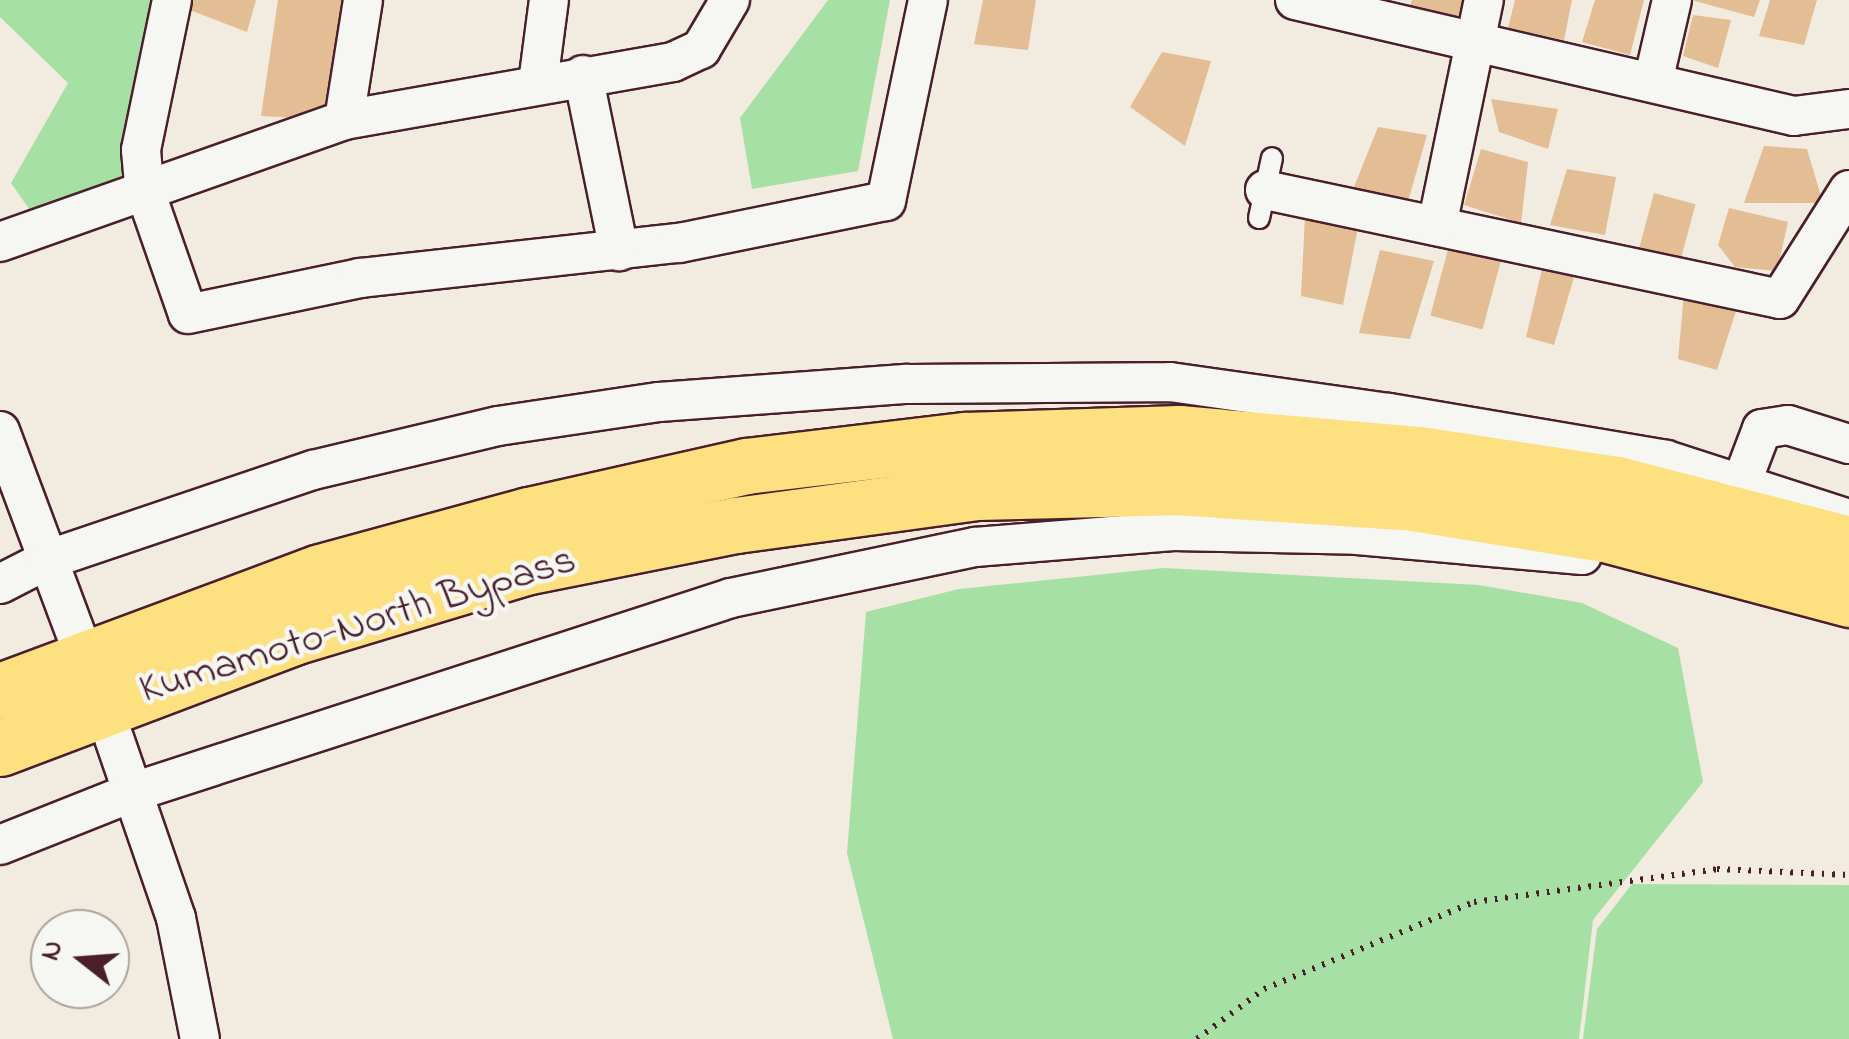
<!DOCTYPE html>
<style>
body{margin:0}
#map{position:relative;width:1849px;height:1039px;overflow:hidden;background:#f2ebdf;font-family:"Indie Flower",sans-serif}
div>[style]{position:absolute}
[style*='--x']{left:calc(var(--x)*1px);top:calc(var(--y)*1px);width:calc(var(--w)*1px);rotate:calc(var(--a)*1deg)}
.green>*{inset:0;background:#a7e0a5}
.building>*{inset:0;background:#e3be94;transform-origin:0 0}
.path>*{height:6px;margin-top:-3px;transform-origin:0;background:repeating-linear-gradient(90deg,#4a1f2b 0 2.5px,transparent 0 10.5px)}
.roads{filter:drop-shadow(2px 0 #4a1f2b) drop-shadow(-2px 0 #4a1f2b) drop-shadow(0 2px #4a1f2b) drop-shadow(0 -2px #4a1f2b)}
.lane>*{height:20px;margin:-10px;padding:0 10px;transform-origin:10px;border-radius:10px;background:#f6f6f2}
.street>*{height:38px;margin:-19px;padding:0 19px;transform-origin:19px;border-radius:19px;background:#f6f6f2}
.highway>*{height:55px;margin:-27.5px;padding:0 27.5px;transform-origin:27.5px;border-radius:27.5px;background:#fde080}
span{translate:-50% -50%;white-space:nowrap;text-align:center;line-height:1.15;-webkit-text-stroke:9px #f6f6f2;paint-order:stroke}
.street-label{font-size:42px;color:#4a1f2b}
.north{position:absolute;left:30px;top:909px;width:100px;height:100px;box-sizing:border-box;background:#f6f6f2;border:2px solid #b1a0a2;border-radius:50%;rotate:287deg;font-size:28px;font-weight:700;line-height:40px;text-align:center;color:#4a1f2b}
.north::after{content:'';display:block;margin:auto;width:35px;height:45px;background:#4a1f2b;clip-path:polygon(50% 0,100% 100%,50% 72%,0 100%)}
</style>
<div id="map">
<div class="green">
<div style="clip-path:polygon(0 0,160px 0,128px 167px,118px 180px,32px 213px,11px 183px,68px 83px,0 17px)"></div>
<div style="clip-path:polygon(828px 0,890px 0,858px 171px,752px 189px,740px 118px)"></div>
<div style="clip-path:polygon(1163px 568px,1479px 585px,1582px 603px,1678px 648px,1703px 782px,1593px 920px,1579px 1039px,893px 1039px,847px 853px,866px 612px,959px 589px)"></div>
<div style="clip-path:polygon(1632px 884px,1849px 885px,1849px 1039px,1583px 1039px,1597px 929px)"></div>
</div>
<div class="building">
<div style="clip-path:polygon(189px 0,256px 0,247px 32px,187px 9px)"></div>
<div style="clip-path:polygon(278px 0,348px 0,322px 119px,261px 116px)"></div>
<div style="clip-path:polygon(983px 0,1036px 0,1028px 50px,974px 44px)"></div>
<div style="clip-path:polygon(1412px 0,1467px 0,1460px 20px,1408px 11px)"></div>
<div style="clip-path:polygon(1515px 0,1572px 0,1564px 40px,1508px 28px)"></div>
<div style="clip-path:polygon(1595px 0,1644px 0,1630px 55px,1582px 42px)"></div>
<div style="clip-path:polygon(1691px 0,1760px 0,1754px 17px)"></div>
<div style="clip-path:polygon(1770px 0,1817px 0,1804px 45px,1759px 36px)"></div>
<div style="clip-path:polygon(1693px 15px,1731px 20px,1718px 68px,1683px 56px)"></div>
<div style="clip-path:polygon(1162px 52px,1211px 61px,1185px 146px,1130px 107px)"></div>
<div style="clip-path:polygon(1491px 99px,1558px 109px,1548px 149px,1499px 132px)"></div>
<div style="clip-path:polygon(1378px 127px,1427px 135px,1407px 205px,1354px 187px)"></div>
<div style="clip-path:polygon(1764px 146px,1807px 149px,1823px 203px,1744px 203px)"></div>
<div style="clip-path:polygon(1481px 149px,1528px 162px,1521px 223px,1464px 205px)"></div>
<div style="clip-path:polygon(1567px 169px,1616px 177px,1605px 235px,1550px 225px)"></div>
<div style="left:1654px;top:193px;width:43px;height:58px;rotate:15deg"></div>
<div style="clip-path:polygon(1729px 208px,1788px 222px,1777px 271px,1735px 267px,1718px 245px)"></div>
<div style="clip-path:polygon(1305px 216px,1359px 222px,1343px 305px,1301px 296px)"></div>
<div style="left:1450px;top:242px;width:54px;height:76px;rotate:15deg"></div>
<div style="clip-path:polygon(1380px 250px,1434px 261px,1410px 339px,1359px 333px)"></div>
<div style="clip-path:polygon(1543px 265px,1577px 267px,1554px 345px,1526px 337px)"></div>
<div style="clip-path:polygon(1684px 294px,1737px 308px,1717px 370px,1678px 359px)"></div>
</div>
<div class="path">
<div style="--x:1197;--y:1039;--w:84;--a:-36.7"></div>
<div style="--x:1264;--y:989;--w:227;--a:-22.5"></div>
<div style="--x:1474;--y:902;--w:245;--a:-7.7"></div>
<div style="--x:1717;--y:869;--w:132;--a:2.6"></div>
</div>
<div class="roads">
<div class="lane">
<div style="--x:1259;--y:218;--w:61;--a:-77.8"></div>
</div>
<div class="street">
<div style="--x:172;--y:0;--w:153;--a:101.7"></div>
<div style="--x:141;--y:150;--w:38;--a:85"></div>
<div style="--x:144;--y:188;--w:133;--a:70.8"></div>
<div style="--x:188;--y:314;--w:176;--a:-11.8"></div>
<div style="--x:360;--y:278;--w:321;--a:-6.3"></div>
<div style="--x:679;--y:243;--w:211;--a:-11.5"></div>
<div style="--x:886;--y:201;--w:205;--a:-78.2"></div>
<div style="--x:1295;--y:0;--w:512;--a:13.09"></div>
<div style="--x:1794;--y:116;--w:55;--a:-7.3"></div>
<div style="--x:583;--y:75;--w:180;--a:78.4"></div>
<div style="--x:1653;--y:82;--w:84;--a:-77"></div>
<div style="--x:538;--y:83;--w:84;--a:-82.5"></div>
<div style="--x:344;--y:120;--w:121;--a:-81"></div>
<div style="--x:1265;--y:190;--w:526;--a:11.95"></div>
<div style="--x:1780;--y:299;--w:129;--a:-57.7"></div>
<div style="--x:1437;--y:226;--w:231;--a:-78.3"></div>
<div style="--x:0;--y:242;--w:365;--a:-19.5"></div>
<div style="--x:344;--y:120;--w:334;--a:-10"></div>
<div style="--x:673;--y:62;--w:31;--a:-25"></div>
<div style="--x:701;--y:49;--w:57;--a:-59.4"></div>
<div style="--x:0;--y:431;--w:217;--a:69.5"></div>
<div style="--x:1741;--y:484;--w:59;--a:-69.1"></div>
<div style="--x:1762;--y:429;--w:26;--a:-9"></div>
<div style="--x:1788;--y:425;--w:64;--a:17.3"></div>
<div style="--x:0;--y:584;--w:53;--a:-27.1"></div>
<div style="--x:47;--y:560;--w:281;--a:-18.7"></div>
<div style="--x:313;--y:470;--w:190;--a:-13.4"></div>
<div style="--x:498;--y:426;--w:163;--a:-8.5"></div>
<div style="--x:659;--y:402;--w:249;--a:-4.2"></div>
<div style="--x:907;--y:384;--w:263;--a:-0.4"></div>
<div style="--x:1170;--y:382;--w:221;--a:8.1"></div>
<div style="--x:1389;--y:413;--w:281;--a:9.6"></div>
<div style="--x:1666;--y:460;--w:185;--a:17.9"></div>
<div style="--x:114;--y:738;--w:190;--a:71"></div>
<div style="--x:176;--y:918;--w:123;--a:78.8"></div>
<div style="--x:0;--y:845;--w:143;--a:-21.7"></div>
<div style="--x:133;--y:792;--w:629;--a:-17.97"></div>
<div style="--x:731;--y:598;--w:249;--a:-11.8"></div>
<div style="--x:975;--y:547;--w:199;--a:-4.6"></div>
<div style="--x:1173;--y:531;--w:184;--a:1.2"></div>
<div style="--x:1357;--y:535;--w:226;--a:5.1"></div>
</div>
<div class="highway">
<div style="--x:0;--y:691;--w:341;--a:-20.4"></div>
<div style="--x:320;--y:572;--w:217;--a:-15.3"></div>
<div style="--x:529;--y:515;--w:222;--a:-12.7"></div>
<div style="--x:746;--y:466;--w:221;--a:-6.8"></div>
<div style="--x:965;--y:440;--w:214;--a:-1.9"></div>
<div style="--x:1179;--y:433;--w:242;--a:5"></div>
<div style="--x:1420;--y:454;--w:199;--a:8.7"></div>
<div style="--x:1617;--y:484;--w:240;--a:14.5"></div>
<div style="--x:0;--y:748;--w:313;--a:-20.7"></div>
<div style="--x:293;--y:637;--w:242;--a:-16.8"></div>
<div style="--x:525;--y:567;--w:215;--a:-11.3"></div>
<div style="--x:736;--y:525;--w:243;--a:-7.8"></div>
<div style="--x:977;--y:492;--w:198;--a:-1.4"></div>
<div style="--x:1175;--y:487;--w:239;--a:3.8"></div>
<div style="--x:1413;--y:503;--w:194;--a:9.2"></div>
<div style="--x:1605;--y:534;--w:253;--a:14.9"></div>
</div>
</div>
<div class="street-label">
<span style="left:358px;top:626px;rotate:-17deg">Kumamoto-North Bypass</span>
</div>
<div class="north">N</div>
</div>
